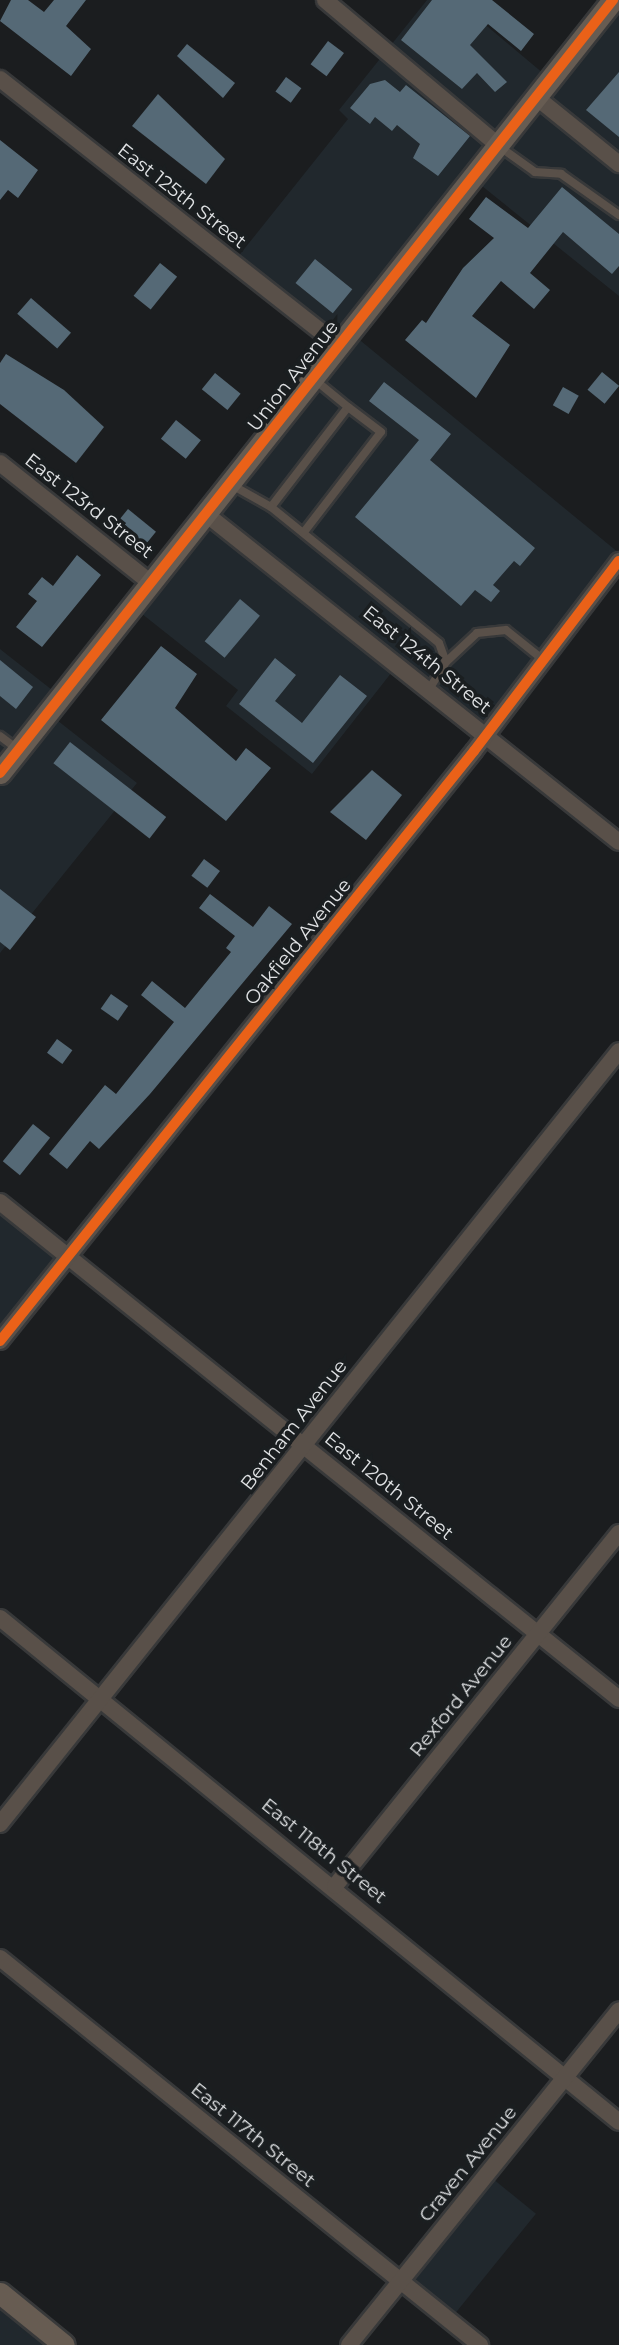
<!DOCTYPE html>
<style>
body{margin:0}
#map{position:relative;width:619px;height:2345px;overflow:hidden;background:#1b1d1f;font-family:Montserrat,sans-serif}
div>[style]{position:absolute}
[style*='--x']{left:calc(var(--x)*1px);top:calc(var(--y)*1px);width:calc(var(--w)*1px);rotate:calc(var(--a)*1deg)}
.built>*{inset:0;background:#21282d;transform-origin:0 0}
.building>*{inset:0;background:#556976;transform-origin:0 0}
.roads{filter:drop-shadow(2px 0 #38393a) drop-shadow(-2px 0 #38393a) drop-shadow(0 2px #38393a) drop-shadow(0 -2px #38393a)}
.service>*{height:8px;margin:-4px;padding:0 4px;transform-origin:4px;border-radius:4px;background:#595049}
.minor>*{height:16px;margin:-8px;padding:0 8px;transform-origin:8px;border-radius:8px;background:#595049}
.secondary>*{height:21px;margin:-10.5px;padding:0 10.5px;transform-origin:10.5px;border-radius:10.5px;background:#675c52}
.cycleway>*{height:10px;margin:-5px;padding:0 5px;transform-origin:5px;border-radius:5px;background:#ea6118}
span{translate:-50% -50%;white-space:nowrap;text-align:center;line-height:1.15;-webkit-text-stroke:7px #1a1e20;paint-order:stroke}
.street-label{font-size:19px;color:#e1e3e5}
</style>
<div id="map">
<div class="built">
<div style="clip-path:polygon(427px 0,456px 0,550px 79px,619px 0,619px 296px,472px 178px,350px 332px,619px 553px,619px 561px,485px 733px,399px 663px,312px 774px,226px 706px,238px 690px,132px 606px,339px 346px,233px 263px,348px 119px,339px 110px)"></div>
<div style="clip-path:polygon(0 649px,61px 697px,48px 713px,137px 783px,0 953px)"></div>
<div style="clip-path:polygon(0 1202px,66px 1256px,0 1341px)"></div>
<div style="left:487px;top:2174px;width:63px;height:139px;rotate:39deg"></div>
<div style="clip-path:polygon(0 2294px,63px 2345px,0 2345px)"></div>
</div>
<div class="building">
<div style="clip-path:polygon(11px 0,28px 0,44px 12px,54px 0,86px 0,66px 26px,91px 49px,71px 76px,0 21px)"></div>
<div style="clip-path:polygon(432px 0,492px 0,534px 34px,521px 51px,488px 24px,470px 45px,507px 82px,495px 92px,477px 73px,462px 89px,401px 40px)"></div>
<div style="left:328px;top:41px;width:20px;height:29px;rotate:37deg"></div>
<div style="clip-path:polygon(187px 44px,235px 83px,223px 98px,177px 56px)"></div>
<div style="clip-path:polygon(619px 72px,619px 137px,586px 110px)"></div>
<div style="left:286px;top:77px;width:19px;height:18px;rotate:36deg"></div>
<div style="clip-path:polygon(385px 80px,400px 92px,406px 85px,470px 136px,438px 176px,413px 158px,420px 144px,397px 125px,392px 131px,375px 117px,370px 124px,350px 108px,370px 84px)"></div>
<div style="clip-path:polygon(158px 94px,225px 159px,206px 184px,132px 126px)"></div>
<div style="clip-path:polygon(0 140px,38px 170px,18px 198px,8px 190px,0 200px)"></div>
<div style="clip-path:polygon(562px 187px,619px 234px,619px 266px,612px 274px,563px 232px,530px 273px,550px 290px,534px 309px,501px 281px,472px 316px,510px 345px,476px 398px,405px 340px,422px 320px,426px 323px,463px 268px,494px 238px,469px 219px,486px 197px,528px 228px)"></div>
<div style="left:315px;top:259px;width:48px;height:31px;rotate:39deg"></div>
<div style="left:160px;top:263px;width:22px;height:42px;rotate:39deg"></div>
<div style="left:31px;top:298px;width:53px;height:21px;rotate:41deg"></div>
<div style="clip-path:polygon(6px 354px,64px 390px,104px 427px,76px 463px,0 404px,0 363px)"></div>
<div style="left:602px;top:372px;width:22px;height:23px;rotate:39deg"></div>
<div style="left:215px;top:373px;width:33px;height:21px;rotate:39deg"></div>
<div style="clip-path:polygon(384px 382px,451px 434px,430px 460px,535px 548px,520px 566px,514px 561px,493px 585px,500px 591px,491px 602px,475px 590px,461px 606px,355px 517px,419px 440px,369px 401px)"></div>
<div style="left:563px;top:387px;width:18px;height:21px;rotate:29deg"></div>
<div style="left:176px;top:420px;width:32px;height:24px;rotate:39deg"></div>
<div style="left:128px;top:509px;width:36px;height:21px;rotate:39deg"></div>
<div style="clip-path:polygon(77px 555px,101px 575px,42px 647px,16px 627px,37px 601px,28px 594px,42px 577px,53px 586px)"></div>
<div style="left:240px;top:599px;width:26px;height:55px;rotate:40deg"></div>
<div style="clip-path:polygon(161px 646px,197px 674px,175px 708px,236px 761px,246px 748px,271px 768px,226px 821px,101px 720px)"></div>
<div style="clip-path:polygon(275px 658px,296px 675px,275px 701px,302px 723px,340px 675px,367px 696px,313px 763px,239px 704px)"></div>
<div style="clip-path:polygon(0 660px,33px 687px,16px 709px,0 696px)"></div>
<div style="left:70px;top:742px;width:122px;height:27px;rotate:38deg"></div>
<div style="clip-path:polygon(372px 770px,402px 795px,366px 840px,330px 812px)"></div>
<div style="left:204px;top:859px;width:20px;height:21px;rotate:37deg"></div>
<div style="clip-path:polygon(0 889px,36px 917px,10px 950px,0 942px)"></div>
<div style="clip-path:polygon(210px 894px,253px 927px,269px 906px,292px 924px,150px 1094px,99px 1149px,90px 1141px,67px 1169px,49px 1154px,105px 1085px,116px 1094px,174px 1022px,141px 995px,152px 981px,185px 1008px,231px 952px,226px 948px,235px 936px,199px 908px)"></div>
<div style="left:111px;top:994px;width:21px;height:18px;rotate:35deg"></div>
<div style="left:57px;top:1039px;width:19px;height:17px;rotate:36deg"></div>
<div style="left:33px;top:1124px;width:22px;height:48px;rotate:39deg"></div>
</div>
<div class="roads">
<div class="service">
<div style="--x:500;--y:147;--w:43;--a:35.5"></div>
<div style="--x:535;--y:172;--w:26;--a:4"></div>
<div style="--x:561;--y:174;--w:71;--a:35.3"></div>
<div style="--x:230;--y:484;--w:47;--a:29.3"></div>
<div style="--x:271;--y:507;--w:126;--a:-52.4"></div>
<div style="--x:348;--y:407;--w:43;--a:-140.7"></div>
<div style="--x:271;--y:507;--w:216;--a:39"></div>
<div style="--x:439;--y:643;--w:20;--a:70"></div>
<div style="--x:446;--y:662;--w:31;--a:122"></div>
<div style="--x:304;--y:532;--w:126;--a:-52.4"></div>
<div style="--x:381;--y:432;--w:41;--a:-142.9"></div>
<div style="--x:446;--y:662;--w:42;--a:-43.1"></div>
<div style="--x:477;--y:633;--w:29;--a:-6"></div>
<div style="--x:506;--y:630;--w:45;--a:38.7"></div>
<div style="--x:0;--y:736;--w:21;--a:37"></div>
</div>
<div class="minor">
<div style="--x:325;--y:0;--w:226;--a:40"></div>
<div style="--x:0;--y:79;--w:432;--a:38.2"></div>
<div style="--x:536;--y:97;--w:107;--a:38.9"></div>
<div style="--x:0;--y:463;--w:193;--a:38.5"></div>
<div style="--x:206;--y:514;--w:527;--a:38.46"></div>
<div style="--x:0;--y:1202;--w:794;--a:38.76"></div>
<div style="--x:0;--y:1341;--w:757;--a:-51.22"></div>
<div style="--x:474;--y:751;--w:239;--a:-52.7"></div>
<div style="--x:0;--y:1618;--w:798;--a:39.15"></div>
<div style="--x:0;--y:1824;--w:990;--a:-51.31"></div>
<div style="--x:335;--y:1886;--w:453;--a:-51.2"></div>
<div style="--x:0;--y:1958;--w:617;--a:38.88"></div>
<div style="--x:349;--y:2345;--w:430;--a:-51.1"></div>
</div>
<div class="secondary">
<div style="--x:0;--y:773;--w:987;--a:-51.59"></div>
<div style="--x:0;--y:2293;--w:82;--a:39.1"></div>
</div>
</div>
<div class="cycleway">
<div style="--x:0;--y:773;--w:987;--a:-51.59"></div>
<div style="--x:0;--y:1341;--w:757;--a:-51.22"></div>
<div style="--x:474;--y:751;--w:239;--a:-52.7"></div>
</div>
<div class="street-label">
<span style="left:182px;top:196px;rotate:38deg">East 125th Street</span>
<span style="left:293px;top:376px;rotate:-52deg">Union Avenue</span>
<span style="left:89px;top:506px;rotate:38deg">East 123rd Street</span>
<span style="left:427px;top:660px;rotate:39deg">East 124th Street</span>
<span style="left:298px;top:942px;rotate:-51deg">Oakfield Avenue</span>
<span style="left:294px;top:1425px;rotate:-52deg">Benham Avenue</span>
<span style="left:389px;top:1486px;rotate:39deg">East 120th Street</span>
<span style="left:461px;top:1696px;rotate:-51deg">Rexford Avenue</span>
<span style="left:324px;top:1851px;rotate:39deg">East 118th Street</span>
<span style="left:253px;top:2135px;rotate:39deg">East 117th Street</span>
<span style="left:468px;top:2164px;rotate:-51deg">Craven Avenue</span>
</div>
</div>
